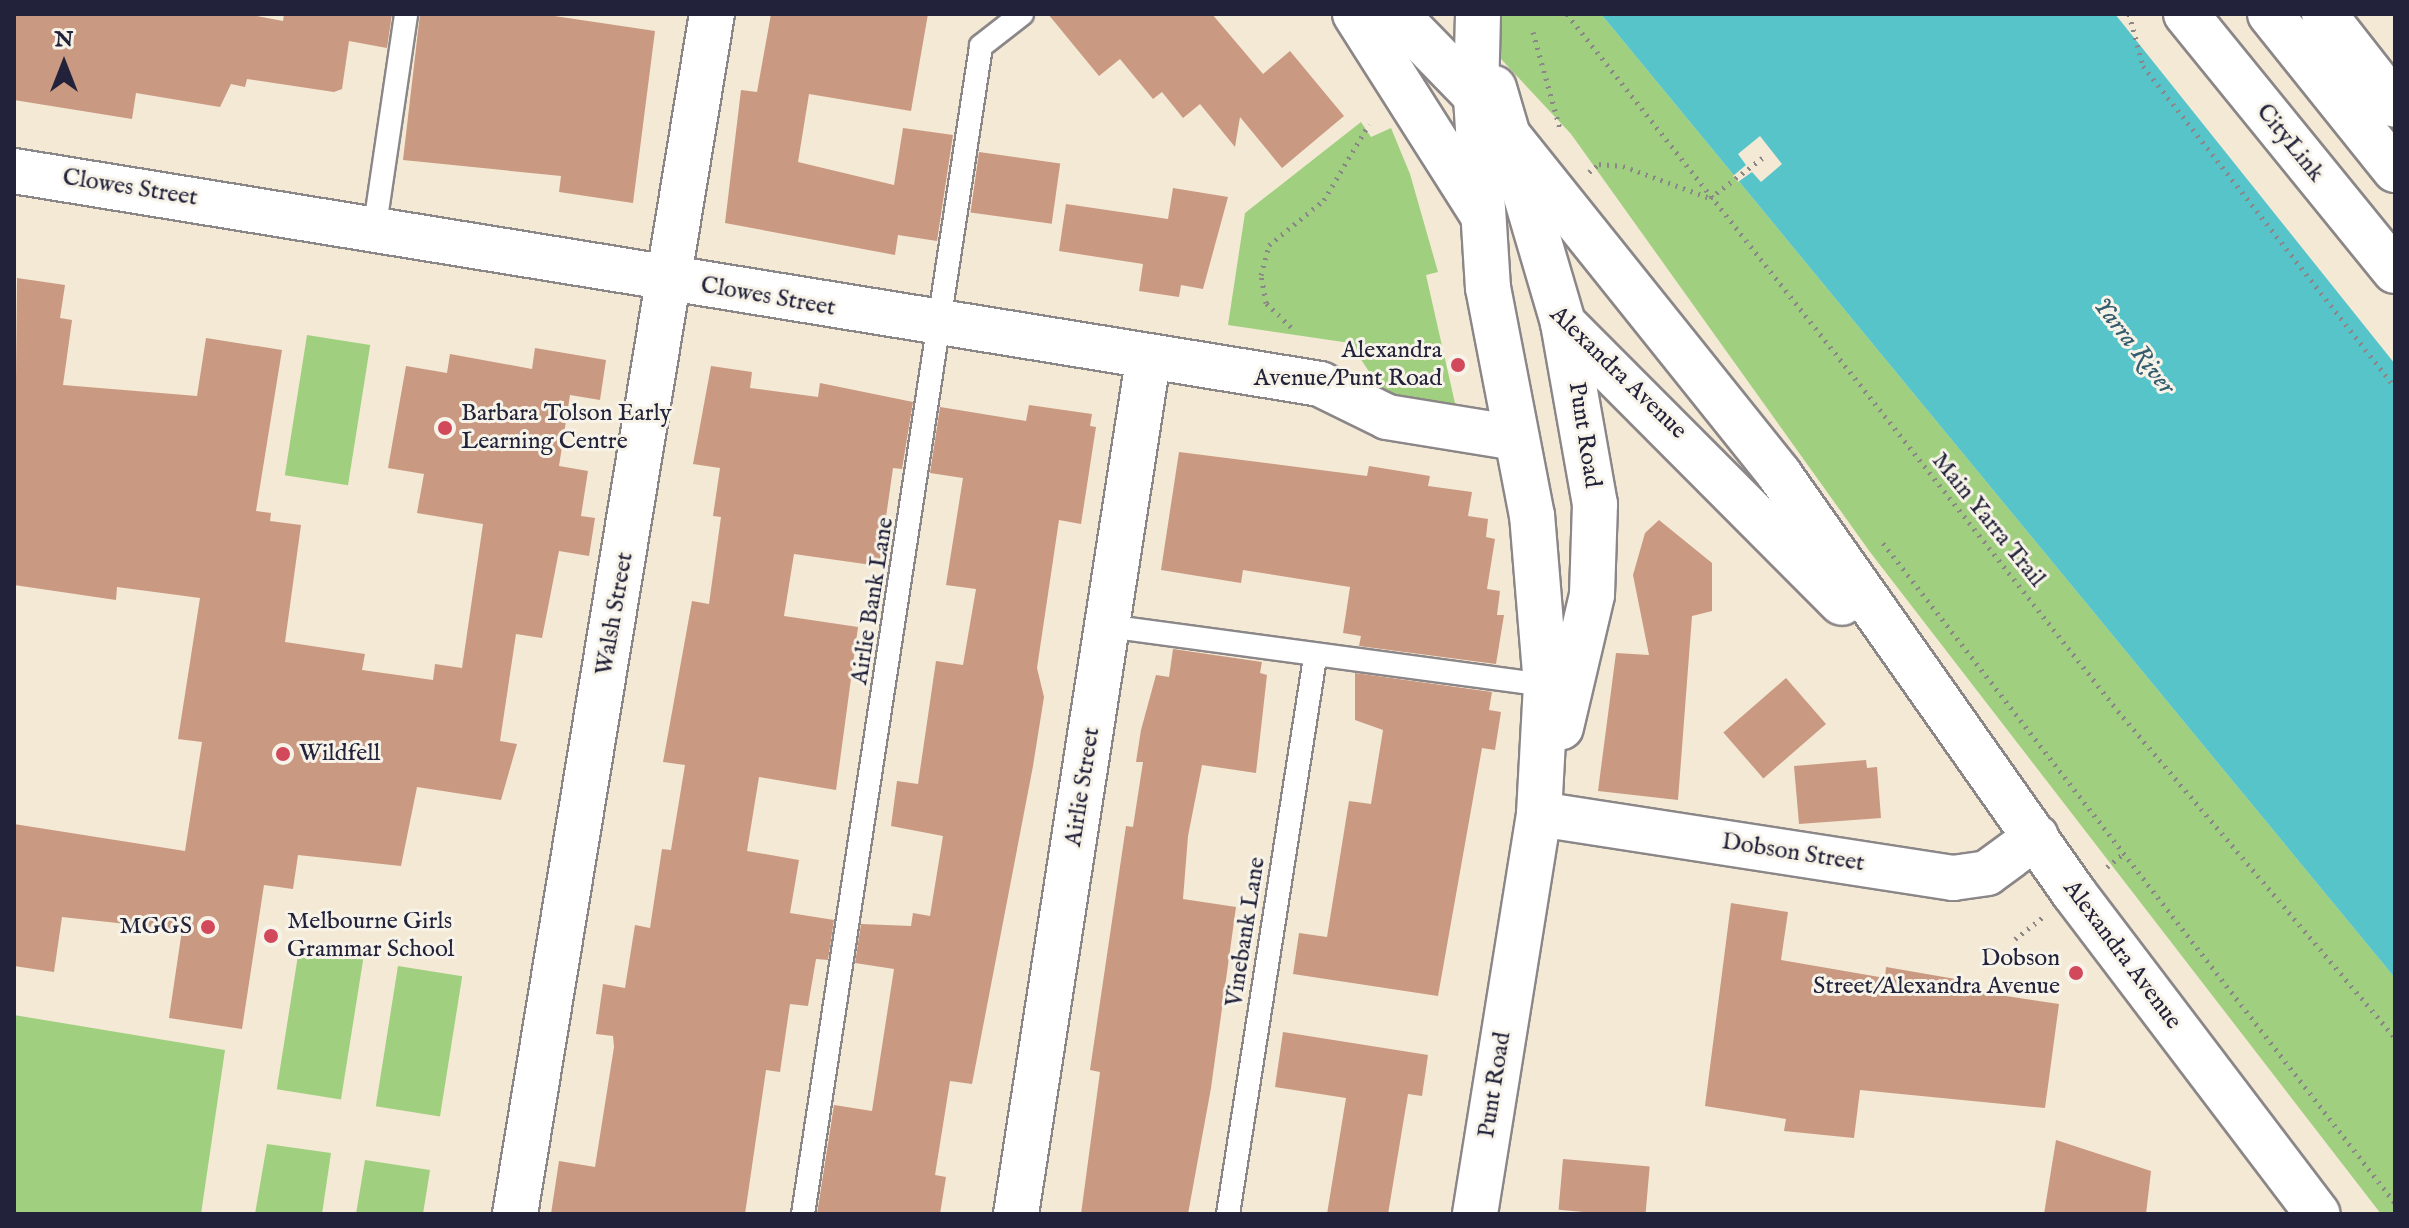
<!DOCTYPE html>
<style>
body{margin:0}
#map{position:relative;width:2409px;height:1228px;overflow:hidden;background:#f4e9d5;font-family:"IM FELL English",serif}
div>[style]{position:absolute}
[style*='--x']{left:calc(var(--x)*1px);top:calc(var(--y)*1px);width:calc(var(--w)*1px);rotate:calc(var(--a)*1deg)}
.green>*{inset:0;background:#a0d07f;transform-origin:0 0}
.water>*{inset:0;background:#56c4c9}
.pier>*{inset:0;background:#f4e9d5}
.building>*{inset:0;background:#c99982;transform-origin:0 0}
.path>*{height:5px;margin-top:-2.5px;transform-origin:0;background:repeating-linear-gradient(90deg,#8b8688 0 2px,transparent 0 8px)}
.roads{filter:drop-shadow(2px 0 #8b8688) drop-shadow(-2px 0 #8b8688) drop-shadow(0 2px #8b8688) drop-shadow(0 -2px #8b8688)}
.lane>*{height:22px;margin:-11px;padding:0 11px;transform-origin:11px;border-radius:11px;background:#fff}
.street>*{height:44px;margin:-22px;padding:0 22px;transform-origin:22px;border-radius:22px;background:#fff}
.secondary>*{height:44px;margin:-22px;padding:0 22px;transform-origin:22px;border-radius:22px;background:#fff}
.primary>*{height:44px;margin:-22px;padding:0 22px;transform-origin:22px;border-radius:22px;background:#fff}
.highway>*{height:44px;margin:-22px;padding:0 22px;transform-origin:22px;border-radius:22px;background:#fff}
.dots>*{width:22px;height:22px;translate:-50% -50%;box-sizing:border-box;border:4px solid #f7f3e8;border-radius:50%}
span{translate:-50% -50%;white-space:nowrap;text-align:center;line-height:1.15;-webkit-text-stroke:6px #f7f3e8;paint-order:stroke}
.street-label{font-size:24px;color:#22223b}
.poi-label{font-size:24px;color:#22223b}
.right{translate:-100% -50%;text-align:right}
.left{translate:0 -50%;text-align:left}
.water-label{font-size:26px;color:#345b6d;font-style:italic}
.frame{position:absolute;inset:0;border:16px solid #22223b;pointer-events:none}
.north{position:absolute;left:24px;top:24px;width:80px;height:80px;-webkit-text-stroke:6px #f7f3e8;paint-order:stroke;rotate:0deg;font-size:22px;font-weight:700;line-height:32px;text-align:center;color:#22223b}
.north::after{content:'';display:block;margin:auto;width:28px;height:36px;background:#22223b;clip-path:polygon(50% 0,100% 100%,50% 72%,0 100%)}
</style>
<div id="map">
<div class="green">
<div style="clip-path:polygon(1459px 14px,1601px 14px,2395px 978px,2395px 1214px,2381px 1214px,1870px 552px,1571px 134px)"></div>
<div style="clip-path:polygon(1361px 122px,1371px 137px,1391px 128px,1410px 174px,1438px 272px,1426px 275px,1457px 412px,1388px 400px,1350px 343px,1228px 325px,1245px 213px)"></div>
<div style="left:307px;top:335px;width:64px;height:142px;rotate:9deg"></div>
<div style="left:299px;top:949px;width:65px;height:142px;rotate:9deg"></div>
<div style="left:398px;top:966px;width:65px;height:142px;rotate:9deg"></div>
<div style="clip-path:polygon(14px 1015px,225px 1050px,201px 1214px,14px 1214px)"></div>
<div style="clip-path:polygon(267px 1144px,331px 1153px,322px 1214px,255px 1214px)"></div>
<div style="clip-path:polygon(365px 1160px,430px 1170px,423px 1214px,356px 1214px)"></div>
</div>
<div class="water">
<div style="clip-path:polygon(1601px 14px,2115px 14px,2395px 364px,2395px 978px)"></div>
</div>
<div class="pier">
<div style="clip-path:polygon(1760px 136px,1782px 164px,1761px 182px,1752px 172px,1738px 182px,1733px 176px,1746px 165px,1738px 154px)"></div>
</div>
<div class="building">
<div style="clip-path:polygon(14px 14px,246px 14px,283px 21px,284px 14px,392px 14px,387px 48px,349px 41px,342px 89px,334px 92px,247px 79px,245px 87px,231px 84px,220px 107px,136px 93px,132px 119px,14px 100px)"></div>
<div style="clip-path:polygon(420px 14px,541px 14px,655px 31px,633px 203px,559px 192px,561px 176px,403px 160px)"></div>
<div style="clip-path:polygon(771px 14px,928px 14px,911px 111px,809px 94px,798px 162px,894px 185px,903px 128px,953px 135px,937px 241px,898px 235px,895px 255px,725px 223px,741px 90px,757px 92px)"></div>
<div style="clip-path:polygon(1048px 14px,1212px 14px,1263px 74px,1290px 51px,1344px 116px,1282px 168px,1240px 117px,1235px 147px,1200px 104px,1183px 118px,1162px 92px,1153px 99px,1120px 59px,1099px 76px)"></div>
<div style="left:979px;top:152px;width:82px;height:61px;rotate:8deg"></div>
<div style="clip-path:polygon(1173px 188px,1228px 197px,1203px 289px,1181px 285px,1179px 297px,1139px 291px,1143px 264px,1059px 251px,1066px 204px,1168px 219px)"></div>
<div style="clip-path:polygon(17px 278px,65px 285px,60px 318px,72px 320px,63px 385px,197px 396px,206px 338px,282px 350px,256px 511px,271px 513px,270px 521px,301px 525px,285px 642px,365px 654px,362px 670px,433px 680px,435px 664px,462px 668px,483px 524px,417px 513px,424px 474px,388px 468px,406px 366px,447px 373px,450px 354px,532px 369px,535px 348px,606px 360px,600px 400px,570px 395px,559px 466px,588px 471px,581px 516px,595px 518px,589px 556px,559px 551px,542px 638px,516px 634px,500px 741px,517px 744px,501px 800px,417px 787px,401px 866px,298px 855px,293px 889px,264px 885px,242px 1029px,169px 1018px,182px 930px,62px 917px,54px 972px,14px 966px,14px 824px,185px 851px,202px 742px,178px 739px,200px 598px,117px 587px,116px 600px,14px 585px)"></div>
<div style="clip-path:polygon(711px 366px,752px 372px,750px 388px,818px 397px,820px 383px,913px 402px,902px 469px,893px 468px,879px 566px,794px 554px,784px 616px,858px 627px,836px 790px,759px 777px,747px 851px,799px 860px,790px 913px,834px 920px,828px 960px,816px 959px,808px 1006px,790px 1004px,780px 1072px,766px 1070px,745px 1214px,551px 1214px,559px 1161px,595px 1167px,614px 1047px,613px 1036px,596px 1034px,603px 984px,625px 988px,635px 925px,650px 928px,662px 849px,671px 850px,685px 765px,663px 762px,692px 601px,709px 604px,721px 517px,713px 516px,720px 468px,693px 464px)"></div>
<div style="clip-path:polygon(1029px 405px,1092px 414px,1090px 426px,1096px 427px,1081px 524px,1059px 520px,1037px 668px,1044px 697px,1033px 766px,972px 1084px,950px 1081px,935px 1175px,946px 1177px,940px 1214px,817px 1214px,834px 1105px,872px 1111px,894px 969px,855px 963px,861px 924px,911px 926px,913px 913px,930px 916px,943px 836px,891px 826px,897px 781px,918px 784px,936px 661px,963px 665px,976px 589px,946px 585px,963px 478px,930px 473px,940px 407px,1026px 421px)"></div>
<div style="clip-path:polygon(1179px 452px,1367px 476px,1369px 466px,1430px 476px,1428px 486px,1472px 492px,1468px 516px,1488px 519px,1486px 537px,1495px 539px,1487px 589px,1500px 591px,1497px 615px,1504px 615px,1496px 664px,1359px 646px,1361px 636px,1343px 633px,1350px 587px,1243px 570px,1241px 583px,1161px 570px)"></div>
<div style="clip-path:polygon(1659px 520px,1712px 563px,1712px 611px,1692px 616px,1678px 800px,1598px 791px,1616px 653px,1649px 655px,1633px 575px,1645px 533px)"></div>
<div style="clip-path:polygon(1173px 649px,1262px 662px,1260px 673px,1267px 675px,1256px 773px,1202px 765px,1188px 836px,1183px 899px,1236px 907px,1211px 1088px,1188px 1214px,1081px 1214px,1100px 1072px,1090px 1070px,1126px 826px,1133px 827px,1143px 762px,1136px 762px,1141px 730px,1156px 675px,1169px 677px)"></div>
<div style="clip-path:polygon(1355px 673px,1492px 692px,1489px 710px,1501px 712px,1495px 750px,1482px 748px,1438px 996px,1293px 974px,1299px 933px,1327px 937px,1349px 801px,1371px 804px,1383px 730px,1355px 720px)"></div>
<div style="left:1786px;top:678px;width:61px;height:83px;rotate:49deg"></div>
<div style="clip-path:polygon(1866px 760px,1867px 768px,1877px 767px,1881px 818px,1799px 824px,1794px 766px)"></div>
<div style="clip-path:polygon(1731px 903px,1788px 912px,1781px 960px,1885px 978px,1886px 967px,1967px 981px,1966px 990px,2059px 1004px,2045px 1108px,1860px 1090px,1854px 1138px,1784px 1131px,1786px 1119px,1705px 1106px)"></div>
<div style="clip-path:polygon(1283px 1032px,1428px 1055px,1422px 1096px,1408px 1094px,1388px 1214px,1327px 1214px,1346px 1098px,1275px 1087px)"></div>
<div style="clip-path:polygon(2056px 1140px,2151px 1171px,2146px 1214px,2044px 1214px)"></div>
<div style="left:1563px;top:1159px;width:87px;height:51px;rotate:5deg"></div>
</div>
<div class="path">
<div style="--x:1567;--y:14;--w:888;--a:51.67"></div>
<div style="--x:2118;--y:711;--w:429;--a:49.7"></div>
<div style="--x:2129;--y:14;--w:54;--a:74.9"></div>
<div style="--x:2143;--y:66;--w:408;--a:51.9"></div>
<div style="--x:1533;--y:32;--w:101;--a:74.4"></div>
<div style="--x:1589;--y:172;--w:13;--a:-39"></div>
<div style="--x:1599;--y:164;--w:24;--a:5"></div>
<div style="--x:1623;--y:166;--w:93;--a:20.2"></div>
<div style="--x:1710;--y:198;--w:69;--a:-37.4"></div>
<div style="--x:1291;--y:327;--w:35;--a:-136"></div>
<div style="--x:1266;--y:303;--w:28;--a:-100"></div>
<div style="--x:1261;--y:275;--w:31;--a:-75"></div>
<div style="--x:1269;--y:245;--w:71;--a:-39.3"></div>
<div style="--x:1324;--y:200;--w:88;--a:-59.4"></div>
<div style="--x:1883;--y:543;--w:835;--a:52.2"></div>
<div style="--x:2107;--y:867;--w:21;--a:-39"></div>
<div style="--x:2015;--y:939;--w:36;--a:-38"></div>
</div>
<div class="roads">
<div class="lane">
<div style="--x:375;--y:225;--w:213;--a:-81.6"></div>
<div style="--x:1108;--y:626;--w:442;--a:7.7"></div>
<div style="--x:803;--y:1214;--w:1181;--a:-81.33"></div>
<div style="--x:981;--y:46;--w:52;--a:-38"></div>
<div style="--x:1228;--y:1214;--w:563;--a:-81.11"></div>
</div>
<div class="street">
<div style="--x:14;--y:171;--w:1323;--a:9.26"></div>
<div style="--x:1320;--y:384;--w:75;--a:26.2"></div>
<div style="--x:1387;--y:417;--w:131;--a:9.2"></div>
<div style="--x:1539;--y:814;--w:419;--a:8.8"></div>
<div style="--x:1953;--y:878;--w:34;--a:-8"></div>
<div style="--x:1987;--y:873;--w:61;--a:-36.3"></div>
<div style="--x:515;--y:1214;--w:1216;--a:-80.68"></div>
<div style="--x:1016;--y:1214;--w:864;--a:-81.21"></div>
</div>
<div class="secondary">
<div style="--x:1355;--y:14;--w:239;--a:57.6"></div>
<div style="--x:1396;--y:14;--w:115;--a:45.7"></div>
</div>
<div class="primary">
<div style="--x:1506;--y:133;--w:437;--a:51.3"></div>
<div style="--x:1779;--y:474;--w:512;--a:54.85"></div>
<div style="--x:2074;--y:893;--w:403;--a:52.8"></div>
<div style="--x:1563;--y:323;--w:395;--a:45.1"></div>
</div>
<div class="highway">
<div style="--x:2186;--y:14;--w:331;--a:50.9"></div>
<div style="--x:2270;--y:14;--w:200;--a:51.3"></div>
<div style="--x:2324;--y:14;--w:115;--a:52"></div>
<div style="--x:1494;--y:88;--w:245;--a:73.6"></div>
<div style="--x:1563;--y:323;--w:184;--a:80"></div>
<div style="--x:1595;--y:504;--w:91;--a:91.9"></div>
<div style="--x:1592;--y:595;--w:136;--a:103.2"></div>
<div style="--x:1475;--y:1214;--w:405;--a:-80.9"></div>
<div style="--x:1539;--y:814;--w:129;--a:-86.9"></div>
<div style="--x:1546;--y:685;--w:170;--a:-94.7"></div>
<div style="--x:1532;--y:516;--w:232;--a:-100.9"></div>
<div style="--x:1488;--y:288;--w:192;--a:-93.6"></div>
<div style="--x:1476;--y:96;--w:82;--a:-88.6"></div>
</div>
</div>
<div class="dots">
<div style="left:1458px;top:365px;background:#d1495b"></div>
<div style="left:445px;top:428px;background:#d1495b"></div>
<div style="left:283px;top:754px;background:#d1495b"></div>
<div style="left:208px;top:927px;background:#d1495b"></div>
<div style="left:271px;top:936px;background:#d1495b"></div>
<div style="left:2076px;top:973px;background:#d1495b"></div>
</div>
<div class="street-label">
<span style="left:2290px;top:143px;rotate:51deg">CityLink</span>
<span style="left:130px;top:188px;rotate:9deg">Clowes Street</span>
<span style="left:768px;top:297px;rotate:10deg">Clowes Street</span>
<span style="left:1618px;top:373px;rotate:44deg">Alexandra Avenue</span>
<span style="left:1584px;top:435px;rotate:81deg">Punt Road</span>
<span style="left:1988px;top:520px;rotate:51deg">Main Yarra Trail</span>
<span style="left:873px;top:601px;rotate:-81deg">Airlie Bank Lane</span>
<span style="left:615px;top:614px;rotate:-80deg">Walsh Street</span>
<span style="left:1083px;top:787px;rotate:-81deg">Airlie Street</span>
<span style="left:1793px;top:853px;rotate:9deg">Dobson Street</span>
<span style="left:1246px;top:932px;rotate:-81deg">Vinebank Lane</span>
<span style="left:2122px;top:955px;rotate:53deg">Alexandra Avenue</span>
<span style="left:1495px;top:1085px;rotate:-81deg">Punt Road</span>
</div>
<div class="poi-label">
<span class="right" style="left:1442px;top:365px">Alexandra<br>Avenue/Punt Road</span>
<span class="left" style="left:461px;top:428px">Barbara Tolson Early<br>Learning Centre</span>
<span class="left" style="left:299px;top:754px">Wildfell</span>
<span class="left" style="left:287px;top:936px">Melbourne Girls<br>Grammar School</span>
<span class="right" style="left:192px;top:927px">MGGS</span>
<span class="right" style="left:2060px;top:973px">Dobson<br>Street/Alexandra Avenue</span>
</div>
<div class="water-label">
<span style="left:2134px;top:346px;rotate:52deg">Yarra River</span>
</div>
<div class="frame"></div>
<div class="north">N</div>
</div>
